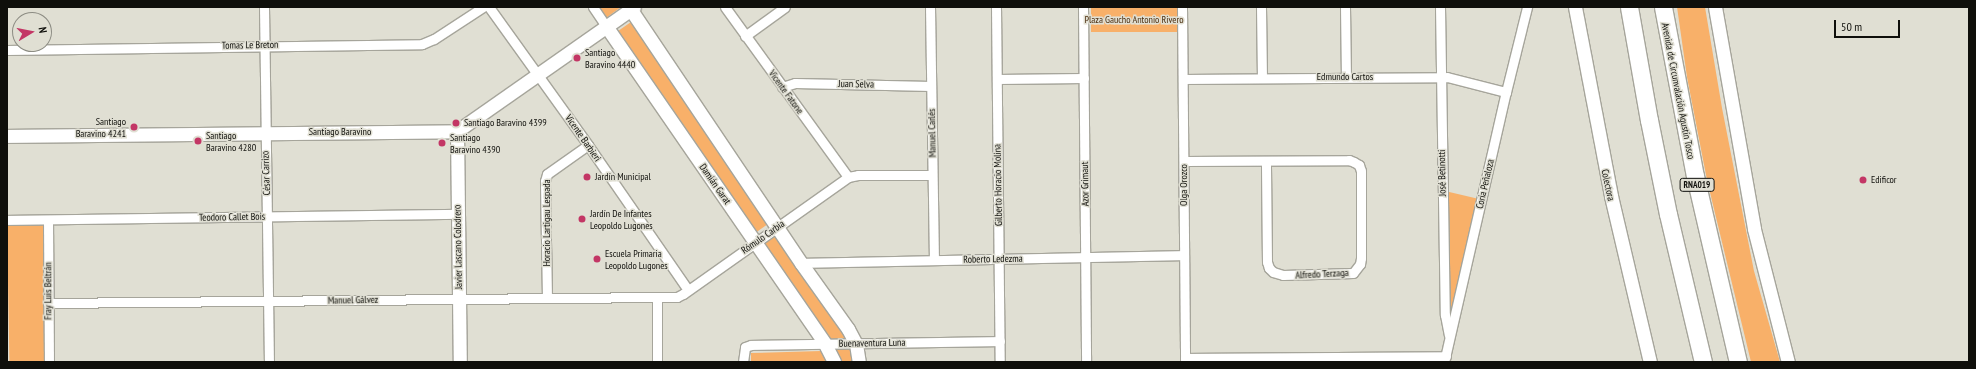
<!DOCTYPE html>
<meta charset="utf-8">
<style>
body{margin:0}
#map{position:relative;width:1976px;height:369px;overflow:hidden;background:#e0dfd3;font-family:"PT Sans Narrow",sans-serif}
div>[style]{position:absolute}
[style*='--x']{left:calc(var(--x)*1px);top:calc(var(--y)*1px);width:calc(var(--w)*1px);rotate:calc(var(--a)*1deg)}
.green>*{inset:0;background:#f8b069;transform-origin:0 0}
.roads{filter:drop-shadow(1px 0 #a6a59b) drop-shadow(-1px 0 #a6a59b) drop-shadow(0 1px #a6a59b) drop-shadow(0 -1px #a6a59b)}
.street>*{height:9px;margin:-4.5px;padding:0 4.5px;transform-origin:4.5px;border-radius:4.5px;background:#fff}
.secondary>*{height:13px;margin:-6.5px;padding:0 6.5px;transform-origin:6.5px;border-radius:6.5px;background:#fff}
.highway>*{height:17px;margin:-8.5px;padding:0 8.5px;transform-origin:8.5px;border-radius:8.5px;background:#fff}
.dots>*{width:11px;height:11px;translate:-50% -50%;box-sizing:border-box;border:2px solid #e0dfd3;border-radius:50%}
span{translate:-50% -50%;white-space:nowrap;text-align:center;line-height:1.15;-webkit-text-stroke:3px #e0dfd3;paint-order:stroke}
.shield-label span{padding:1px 3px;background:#e0dfd3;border:1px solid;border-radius:3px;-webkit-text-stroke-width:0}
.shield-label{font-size:9px;color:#0f0f0b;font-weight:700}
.park-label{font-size:10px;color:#4c2e0f}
.street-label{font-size:10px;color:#0f0f0b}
.poi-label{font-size:10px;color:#0f0f0b}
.left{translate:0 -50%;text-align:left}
.right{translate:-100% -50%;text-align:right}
.frame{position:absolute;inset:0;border:8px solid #0f0f0b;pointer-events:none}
.north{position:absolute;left:12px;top:12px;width:40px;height:40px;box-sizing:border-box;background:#e0dfd3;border:1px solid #8c8c83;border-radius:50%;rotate:80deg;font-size:11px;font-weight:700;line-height:16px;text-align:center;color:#0f0f0b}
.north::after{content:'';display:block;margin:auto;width:14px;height:18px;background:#c33665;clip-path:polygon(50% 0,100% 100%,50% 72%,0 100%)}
.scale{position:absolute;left:1834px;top:20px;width:66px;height:18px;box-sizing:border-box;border:2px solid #0f0f0b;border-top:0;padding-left:5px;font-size:12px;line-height:14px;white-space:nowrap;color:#0f0f0b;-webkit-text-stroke:3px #e0dfd3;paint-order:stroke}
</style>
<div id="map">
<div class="green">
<div style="clip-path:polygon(599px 7px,621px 7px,606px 18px)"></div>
<div style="left:1091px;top:7px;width:86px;height:25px"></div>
<div style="clip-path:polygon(1677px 7px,1705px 7px,1722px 108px,1754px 271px,1780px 362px,1751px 362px,1707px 180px,1687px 77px)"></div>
<div style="left:631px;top:22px;width:244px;height:18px;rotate:55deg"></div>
<div style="clip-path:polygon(1445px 191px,1479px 199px,1451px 325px)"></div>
<div style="left:43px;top:223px;width:139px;height:36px;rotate:89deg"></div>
<div style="clip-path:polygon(778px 235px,848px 336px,844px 340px,831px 339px,824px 335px,762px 245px)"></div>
<div style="clip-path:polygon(851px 348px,852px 362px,836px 362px,833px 350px)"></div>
<div style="clip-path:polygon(821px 351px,826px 362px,751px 362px,751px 353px)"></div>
</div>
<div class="roads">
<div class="street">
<div style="--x:264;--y:7;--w:355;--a:89.2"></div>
<div style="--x:489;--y:7;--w:170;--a:54.3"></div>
<div style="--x:588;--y:145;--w:176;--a:55.4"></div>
<div style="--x:593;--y:7;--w:23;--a:56"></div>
<div style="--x:725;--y:7;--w:210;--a:54.1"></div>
<div style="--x:930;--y:7;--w:253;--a:89.1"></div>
<div style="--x:996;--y:7;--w:355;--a:89.4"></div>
<div style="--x:1083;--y:7;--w:355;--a:89.5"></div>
<div style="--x:1182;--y:7;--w:355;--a:89.5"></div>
<div style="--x:1261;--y:7;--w:71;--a:89.2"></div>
<div style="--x:1345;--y:7;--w:70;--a:89.2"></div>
<div style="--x:1440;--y:7;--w:308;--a:89.1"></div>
<div style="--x:1445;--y:315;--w:20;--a:79"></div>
<div style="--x:745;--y:36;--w:49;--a:-35.9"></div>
<div style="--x:7;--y:50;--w:415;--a:-0.8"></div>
<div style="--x:422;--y:44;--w:13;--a:-23"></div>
<div style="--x:434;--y:39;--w:59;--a:-33.1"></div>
<div style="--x:997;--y:79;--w:87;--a:-0.7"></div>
<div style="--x:1183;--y:79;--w:264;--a:-0.4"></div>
<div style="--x:1447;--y:77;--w:61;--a:14.3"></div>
<div style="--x:782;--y:87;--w:14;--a:-17"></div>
<div style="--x:795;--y:83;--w:136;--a:1.3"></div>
<div style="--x:1184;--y:161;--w:165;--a:-0.3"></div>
<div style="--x:1349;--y:160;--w:5;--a:22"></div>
<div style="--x:1354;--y:162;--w:6;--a:31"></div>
<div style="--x:1359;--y:165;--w:6;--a:72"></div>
<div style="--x:1361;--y:171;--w:87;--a:90"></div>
<div style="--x:1361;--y:258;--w:6;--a:99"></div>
<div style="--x:1360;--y:264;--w:11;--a:128"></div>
<div style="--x:1353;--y:273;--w:70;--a:178.4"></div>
<div style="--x:1283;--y:275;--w:10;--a:-163"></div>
<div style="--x:1273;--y:272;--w:6;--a:-135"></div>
<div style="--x:1269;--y:268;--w:6;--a:-108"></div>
<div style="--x:1267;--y:262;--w:101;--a:-90.6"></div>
<div style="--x:7;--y:220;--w:451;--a:-0.8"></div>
<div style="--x:48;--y:220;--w:142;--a:89.6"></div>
<div style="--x:801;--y:263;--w:383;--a:-1.2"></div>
<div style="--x:547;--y:298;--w:117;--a:-91"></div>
<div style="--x:545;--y:181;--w:7;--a:-74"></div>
<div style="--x:547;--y:174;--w:50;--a:-35.3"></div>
<div style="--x:48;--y:303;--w:609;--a:-0.56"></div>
<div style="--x:1185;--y:358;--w:261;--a:-0.4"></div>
<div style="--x:657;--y:362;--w:65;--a:-90"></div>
<div style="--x:657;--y:297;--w:20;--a:0"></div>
<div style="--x:677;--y:297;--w:7;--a:-27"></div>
<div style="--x:683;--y:294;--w:202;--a:-35.3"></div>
<div style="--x:848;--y:177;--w:10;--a:-11"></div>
<div style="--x:858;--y:175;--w:74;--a:0"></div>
<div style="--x:743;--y:362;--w:15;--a:-82"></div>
<div style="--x:745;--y:347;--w:6;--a:-18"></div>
<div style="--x:751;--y:345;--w:249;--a:-0.9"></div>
<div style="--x:1444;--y:362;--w:277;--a:-77.1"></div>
<div style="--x:1506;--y:92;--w:88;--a:-76.1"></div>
</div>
<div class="secondary">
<div style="--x:1575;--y:7;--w:192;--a:79.2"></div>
<div style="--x:1611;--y:196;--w:171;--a:76.8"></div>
<div style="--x:1715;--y:7;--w:225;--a:80"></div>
<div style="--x:1754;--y:229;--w:137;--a:75.7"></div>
<div style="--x:631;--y:10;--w:305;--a:56.1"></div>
<div style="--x:801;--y:263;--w:81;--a:54.5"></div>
<div style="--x:848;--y:329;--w:17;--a:62"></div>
<div style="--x:856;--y:344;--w:18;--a:81"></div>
<div style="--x:606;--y:26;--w:386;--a:55.4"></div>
<div style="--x:825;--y:344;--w:20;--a:63"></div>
<div style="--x:457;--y:131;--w:231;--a:89.3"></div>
<div style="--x:7;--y:136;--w:450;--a:-0.6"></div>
<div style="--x:457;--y:131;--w:216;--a:-35"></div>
</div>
<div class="highway">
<div style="--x:1629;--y:7;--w:115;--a:80"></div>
<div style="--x:1649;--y:120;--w:96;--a:78.6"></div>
<div style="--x:1668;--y:214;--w:152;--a:76.7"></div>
<div style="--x:1663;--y:7;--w:172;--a:79.3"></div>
<div style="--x:1695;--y:176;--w:191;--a:77"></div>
</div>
</div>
<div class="dots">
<div style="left:577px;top:58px;background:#c33665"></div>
<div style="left:456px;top:123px;background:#c33665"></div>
<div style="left:134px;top:127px;background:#c33665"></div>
<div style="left:198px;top:141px;background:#c33665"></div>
<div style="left:442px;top:143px;background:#c33665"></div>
<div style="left:587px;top:177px;background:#c33665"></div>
<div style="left:1863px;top:180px;background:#c33665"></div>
<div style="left:582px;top:219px;background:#c33665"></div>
<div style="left:597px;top:259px;background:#c33665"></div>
</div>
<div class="shield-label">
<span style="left:1697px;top:185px">RNA019</span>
</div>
<div class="park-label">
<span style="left:1134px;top:20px">Plaza Gaucho Antonio Rivero</span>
</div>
<div class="street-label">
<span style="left:250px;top:45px;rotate:-1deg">Tomas Le Breton</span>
<span style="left:1345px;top:77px">Edmundo Cartos</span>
<span style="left:856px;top:84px;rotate:1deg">Juan Selva</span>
<span style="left:1678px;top:91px;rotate:79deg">Avenida de Circunvalación Agustín Tosco</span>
<span style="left:786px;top:92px;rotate:54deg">Vicente Fatone</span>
<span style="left:340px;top:132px">Santiago Baravino</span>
<span style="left:932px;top:133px;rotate:-91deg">Manuel Carlés</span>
<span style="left:583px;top:138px;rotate:55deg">Vicente Barbieri</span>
<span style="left:266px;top:173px;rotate:-92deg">César Carrizo</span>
<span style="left:1442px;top:173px;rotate:-91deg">José Betinotti</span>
<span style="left:715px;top:184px;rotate:55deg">Damián Garat</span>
<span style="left:1085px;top:184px;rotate:-91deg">Azor Grimaut</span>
<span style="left:1485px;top:184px;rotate:-77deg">Coria Peñaloza</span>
<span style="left:998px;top:185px;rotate:-91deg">Gilberto Horacio Molina</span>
<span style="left:1184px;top:185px;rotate:-90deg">Olga Orozco</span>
<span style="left:1608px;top:185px;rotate:78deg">Colectora</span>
<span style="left:232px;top:217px;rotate:-1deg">Teodoro Callet Bois</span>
<span style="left:547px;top:223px;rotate:-90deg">Horacio Lartigau Lespada</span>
<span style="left:763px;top:237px;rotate:-35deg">Rómulo Carbia</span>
<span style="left:458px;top:247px;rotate:-91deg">Javier Lascano Colodrero</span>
<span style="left:993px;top:259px;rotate:-1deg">Roberto Ledezma</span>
<span style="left:1322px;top:274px;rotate:-3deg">Alfredo Terzaga</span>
<span style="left:48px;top:291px;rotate:-90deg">Fray Luis Beltrán</span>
<span style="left:353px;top:300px;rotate:-1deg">Manuel Gálvez</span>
<span style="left:872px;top:343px;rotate:-1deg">Buenaventura Luna</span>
</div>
<div class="poi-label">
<span class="left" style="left:585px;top:58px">Santiago<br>Baravino 4440</span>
<span class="right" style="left:126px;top:127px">Santiago<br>Baravino 4241</span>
<span class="left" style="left:464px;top:123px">Santiago Baravino 4399</span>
<span class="left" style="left:206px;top:141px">Santiago<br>Baravino 4280</span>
<span class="left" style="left:450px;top:143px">Santiago<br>Baravino 4390</span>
<span class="left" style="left:595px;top:177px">Jardín Municipal</span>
<span class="left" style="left:1871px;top:180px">Edificor</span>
<span class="left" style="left:590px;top:219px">Jardín De Infantes<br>Leopoldo Lugones</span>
<span class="left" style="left:605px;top:259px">Escuela Primaria<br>Leopoldo Lugones</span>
</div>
<div class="frame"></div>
<div class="north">N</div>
<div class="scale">50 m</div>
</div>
